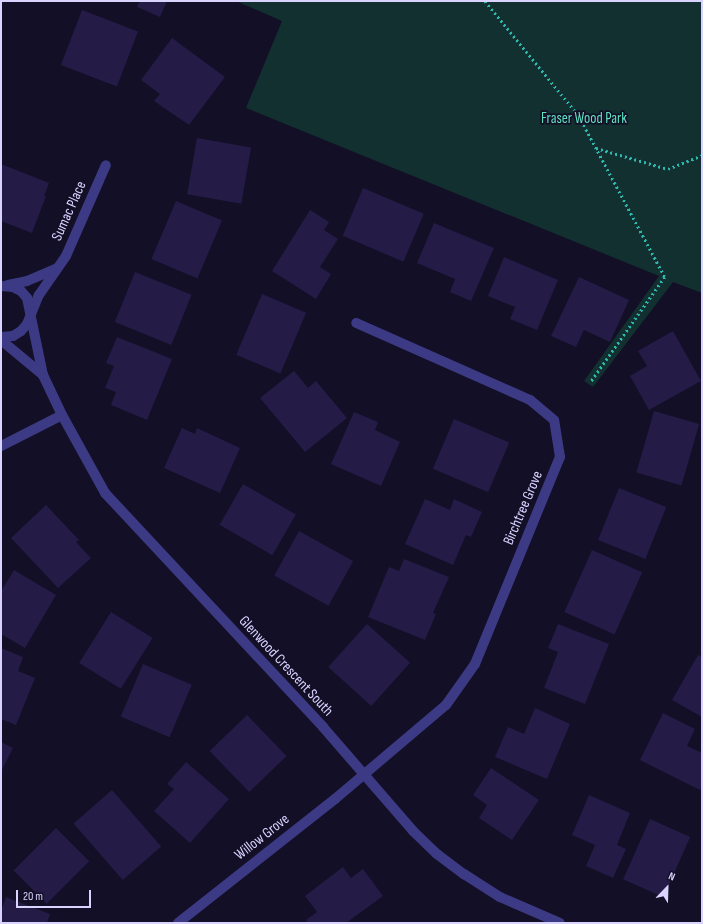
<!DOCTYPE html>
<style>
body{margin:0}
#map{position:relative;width:703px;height:924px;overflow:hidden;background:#130f26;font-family:"Sofia Sans Condensed",sans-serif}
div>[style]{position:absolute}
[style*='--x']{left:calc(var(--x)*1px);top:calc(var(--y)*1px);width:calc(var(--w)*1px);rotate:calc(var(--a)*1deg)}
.green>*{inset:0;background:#12302f}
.building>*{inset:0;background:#241b47;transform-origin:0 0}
.path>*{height:2.5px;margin-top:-1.25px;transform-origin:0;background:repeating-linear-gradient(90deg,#2fb8b0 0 2px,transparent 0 5px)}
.minor>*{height:10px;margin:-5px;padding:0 5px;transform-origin:5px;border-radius:5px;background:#3d3a85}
span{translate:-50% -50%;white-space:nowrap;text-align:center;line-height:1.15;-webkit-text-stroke:3.5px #130f26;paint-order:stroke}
.park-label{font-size:15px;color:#5fe0c0}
.street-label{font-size:15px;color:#d9d4ff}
.frame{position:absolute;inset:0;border:2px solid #d9d4ff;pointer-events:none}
.north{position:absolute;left:647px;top:868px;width:40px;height:40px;-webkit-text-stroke:3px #130f26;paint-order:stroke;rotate:23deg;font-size:11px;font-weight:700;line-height:16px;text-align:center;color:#d9d4ff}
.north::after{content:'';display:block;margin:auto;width:14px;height:18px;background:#d9d4ff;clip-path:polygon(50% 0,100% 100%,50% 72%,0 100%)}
.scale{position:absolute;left:16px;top:890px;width:75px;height:18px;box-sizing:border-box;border:2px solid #d9d4ff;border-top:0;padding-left:5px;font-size:12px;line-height:14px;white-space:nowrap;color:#d9d4ff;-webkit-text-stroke:3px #130f26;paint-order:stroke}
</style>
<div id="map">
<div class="green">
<div style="clip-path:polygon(236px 1px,702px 1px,702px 293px,673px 282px,593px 387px,584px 381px,659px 276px,246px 108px,282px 21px)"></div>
</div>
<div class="building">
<div style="clip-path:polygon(140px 1px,167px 1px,160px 17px,137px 7px)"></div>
<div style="left:82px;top:10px;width:60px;height:59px;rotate:21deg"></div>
<div style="clip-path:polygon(172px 38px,225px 77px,189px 125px,154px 101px,160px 94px,141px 80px)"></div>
<div style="left:197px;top:138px;width:55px;height:57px;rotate:10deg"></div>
<div style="clip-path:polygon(1px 164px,49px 183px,44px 196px,46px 196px,32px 233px,1px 221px)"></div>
<div style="left:363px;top:188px;width:66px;height:52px;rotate:23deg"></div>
<div style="left:176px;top:201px;width:50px;height:63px;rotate:23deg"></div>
<div style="clip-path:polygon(310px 210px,329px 222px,324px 230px,338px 239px,320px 267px,331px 274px,316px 299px,272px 271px)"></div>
<div style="clip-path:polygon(434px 223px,494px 248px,471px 301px,450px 292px,455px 279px,417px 263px)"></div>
<div style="clip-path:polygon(504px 257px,558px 280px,537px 330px,510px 319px,515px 307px,488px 296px)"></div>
<div style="left:135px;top:272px;width:61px;height:54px;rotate:22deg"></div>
<div style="clip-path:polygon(579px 277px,629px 300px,610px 342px,584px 330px,576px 347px,551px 336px)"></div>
<div style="left:262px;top:294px;width:48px;height:66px;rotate:23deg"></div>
<div style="clip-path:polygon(673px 331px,701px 381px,649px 410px,630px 376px,647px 366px,638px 351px)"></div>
<div style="clip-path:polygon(117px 337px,172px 359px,147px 420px,111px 405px,116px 392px,105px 388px,114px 366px,106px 363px)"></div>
<div style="clip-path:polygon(294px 371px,308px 388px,316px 381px,347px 418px,305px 452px,260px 398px)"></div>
<div style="left:654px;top:411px;width:47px;height:64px;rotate:16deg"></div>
<div style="clip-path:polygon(354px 412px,378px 422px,375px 430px,400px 442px,381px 486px,331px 464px)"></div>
<div style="left:454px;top:419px;width:60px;height:54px;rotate:23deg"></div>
<div style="clip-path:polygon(182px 428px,195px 434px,197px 428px,240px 448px,220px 493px,164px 468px)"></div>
<div style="left:243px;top:484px;width:61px;height:47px;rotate:30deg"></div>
<div style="left:619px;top:488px;width:51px;height:56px;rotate:22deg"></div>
<div style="clip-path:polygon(425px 499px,450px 510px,454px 499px,482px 512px,471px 537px,466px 535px,453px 565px,405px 544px)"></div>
<div style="clip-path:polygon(46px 505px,79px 540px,76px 542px,91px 558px,58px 588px,11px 538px)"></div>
<div style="left:299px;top:531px;width:62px;height:51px;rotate:29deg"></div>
<div style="left:592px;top:550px;width:55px;height:68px;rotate:24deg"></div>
<div style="clip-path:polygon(404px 559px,449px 577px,433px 613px,436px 614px,425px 640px,368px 617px,389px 567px,399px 571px)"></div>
<div style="clip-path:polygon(14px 570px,56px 595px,25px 648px,1px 634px,1px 591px)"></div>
<div style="left:111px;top:612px;width:49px;height:60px;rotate:32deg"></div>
<div style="left:367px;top:624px;width:58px;height:58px;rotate:42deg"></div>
<div style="clip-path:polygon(558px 624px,609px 644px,585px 704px,544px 688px,558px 652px,548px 648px)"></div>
<div style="clip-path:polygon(1px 648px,23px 657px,18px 671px,35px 678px,16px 725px,1px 719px)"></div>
<div style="clip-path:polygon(698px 655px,702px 657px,702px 717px,672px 700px)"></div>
<div style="left:143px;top:664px;width:53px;height:57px;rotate:23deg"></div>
<div style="clip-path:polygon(535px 708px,570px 724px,547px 779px,495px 757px,508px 727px,524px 734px)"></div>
<div style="clip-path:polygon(663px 713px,695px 729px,687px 746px,702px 753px,702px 785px,700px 790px,640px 760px)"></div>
<div style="left:247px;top:715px;width:57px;height:52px;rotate:46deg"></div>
<div style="clip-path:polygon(1px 742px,13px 748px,1px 772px)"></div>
<div style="clip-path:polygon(186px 762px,229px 799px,190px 843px,154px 811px,174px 789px,167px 784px)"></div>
<div style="clip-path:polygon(491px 768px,539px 800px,512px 840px,479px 818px,487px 805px,473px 795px)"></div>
<div style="left:112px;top:790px;width:75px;height:51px;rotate:49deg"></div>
<div style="clip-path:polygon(589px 795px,630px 813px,617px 845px,626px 849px,613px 878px,586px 866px,595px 845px,572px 835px)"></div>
<div style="left:650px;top:819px;width:44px;height:66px;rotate:24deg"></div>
<div style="left:56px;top:828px;width:47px;height:60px;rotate:45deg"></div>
<div style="clip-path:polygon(343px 867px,351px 878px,363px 869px,383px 896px,346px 923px,308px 923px,306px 920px,317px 912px,305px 896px)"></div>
<div style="clip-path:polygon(6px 897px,50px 914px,47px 923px,1px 923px,1px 910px)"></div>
</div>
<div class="path">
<div style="--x:485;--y:1;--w:149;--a:50.7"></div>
<div style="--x:579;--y:116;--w:183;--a:61.9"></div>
<div style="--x:665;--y:277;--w:128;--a:125.2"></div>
<div style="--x:596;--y:148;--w:75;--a:16.3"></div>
<div style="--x:668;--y:169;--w:37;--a:-22"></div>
</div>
<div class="minor">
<div style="--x:8;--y:285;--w:19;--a:-12"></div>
<div style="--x:27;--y:281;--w:33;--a:-23"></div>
<div style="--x:1;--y:286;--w:12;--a:5"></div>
<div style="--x:13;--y:287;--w:9;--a:27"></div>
<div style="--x:21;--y:291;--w:9;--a:49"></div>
<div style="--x:27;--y:298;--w:79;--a:78.3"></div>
<div style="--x:43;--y:375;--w:44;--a:64.6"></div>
<div style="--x:62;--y:415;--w:89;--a:61.1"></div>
<div style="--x:105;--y:493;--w:320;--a:47"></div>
<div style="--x:323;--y:727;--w:138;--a:49.1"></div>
<div style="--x:413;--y:831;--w:33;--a:44"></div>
<div style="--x:437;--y:854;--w:34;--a:37"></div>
<div style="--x:464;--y:874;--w:43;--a:32.6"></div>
<div style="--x:500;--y:897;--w:65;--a:23.4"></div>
<div style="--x:1;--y:337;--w:12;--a:-5"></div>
<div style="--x:13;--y:336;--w:9;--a:-32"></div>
<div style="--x:21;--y:331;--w:9;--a:-49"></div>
<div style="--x:27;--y:324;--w:31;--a:-68"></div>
<div style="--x:39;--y:295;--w:47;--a:-55.3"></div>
<div style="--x:66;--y:256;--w:99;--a:-66.3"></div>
<div style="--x:1;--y:340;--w:55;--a:39.8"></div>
<div style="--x:1;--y:446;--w:68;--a:-26.9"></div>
<div style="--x:178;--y:923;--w:200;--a:-38.3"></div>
<div style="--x:335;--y:799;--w:145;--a:-40.3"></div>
<div style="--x:446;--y:705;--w:50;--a:-54.7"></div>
<div style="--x:475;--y:664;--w:224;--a:-67.7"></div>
<div style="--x:560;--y:457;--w:37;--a:-99"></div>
<div style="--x:554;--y:420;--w:31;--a:-140"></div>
<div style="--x:530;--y:400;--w:190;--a:-156.1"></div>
</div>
<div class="park-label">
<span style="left:584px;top:119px">Fraser Wood Park</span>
</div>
<div class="street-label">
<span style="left:69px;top:211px;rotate:-66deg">Sumac Place</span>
<span style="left:523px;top:508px;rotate:-67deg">Birchtree Grove</span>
<span style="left:286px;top:666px;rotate:47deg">Glenwood Crescent South</span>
<span style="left:262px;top:837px;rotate:-38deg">Willow Grove</span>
</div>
<div class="frame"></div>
<div class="north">N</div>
<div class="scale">20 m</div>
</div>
